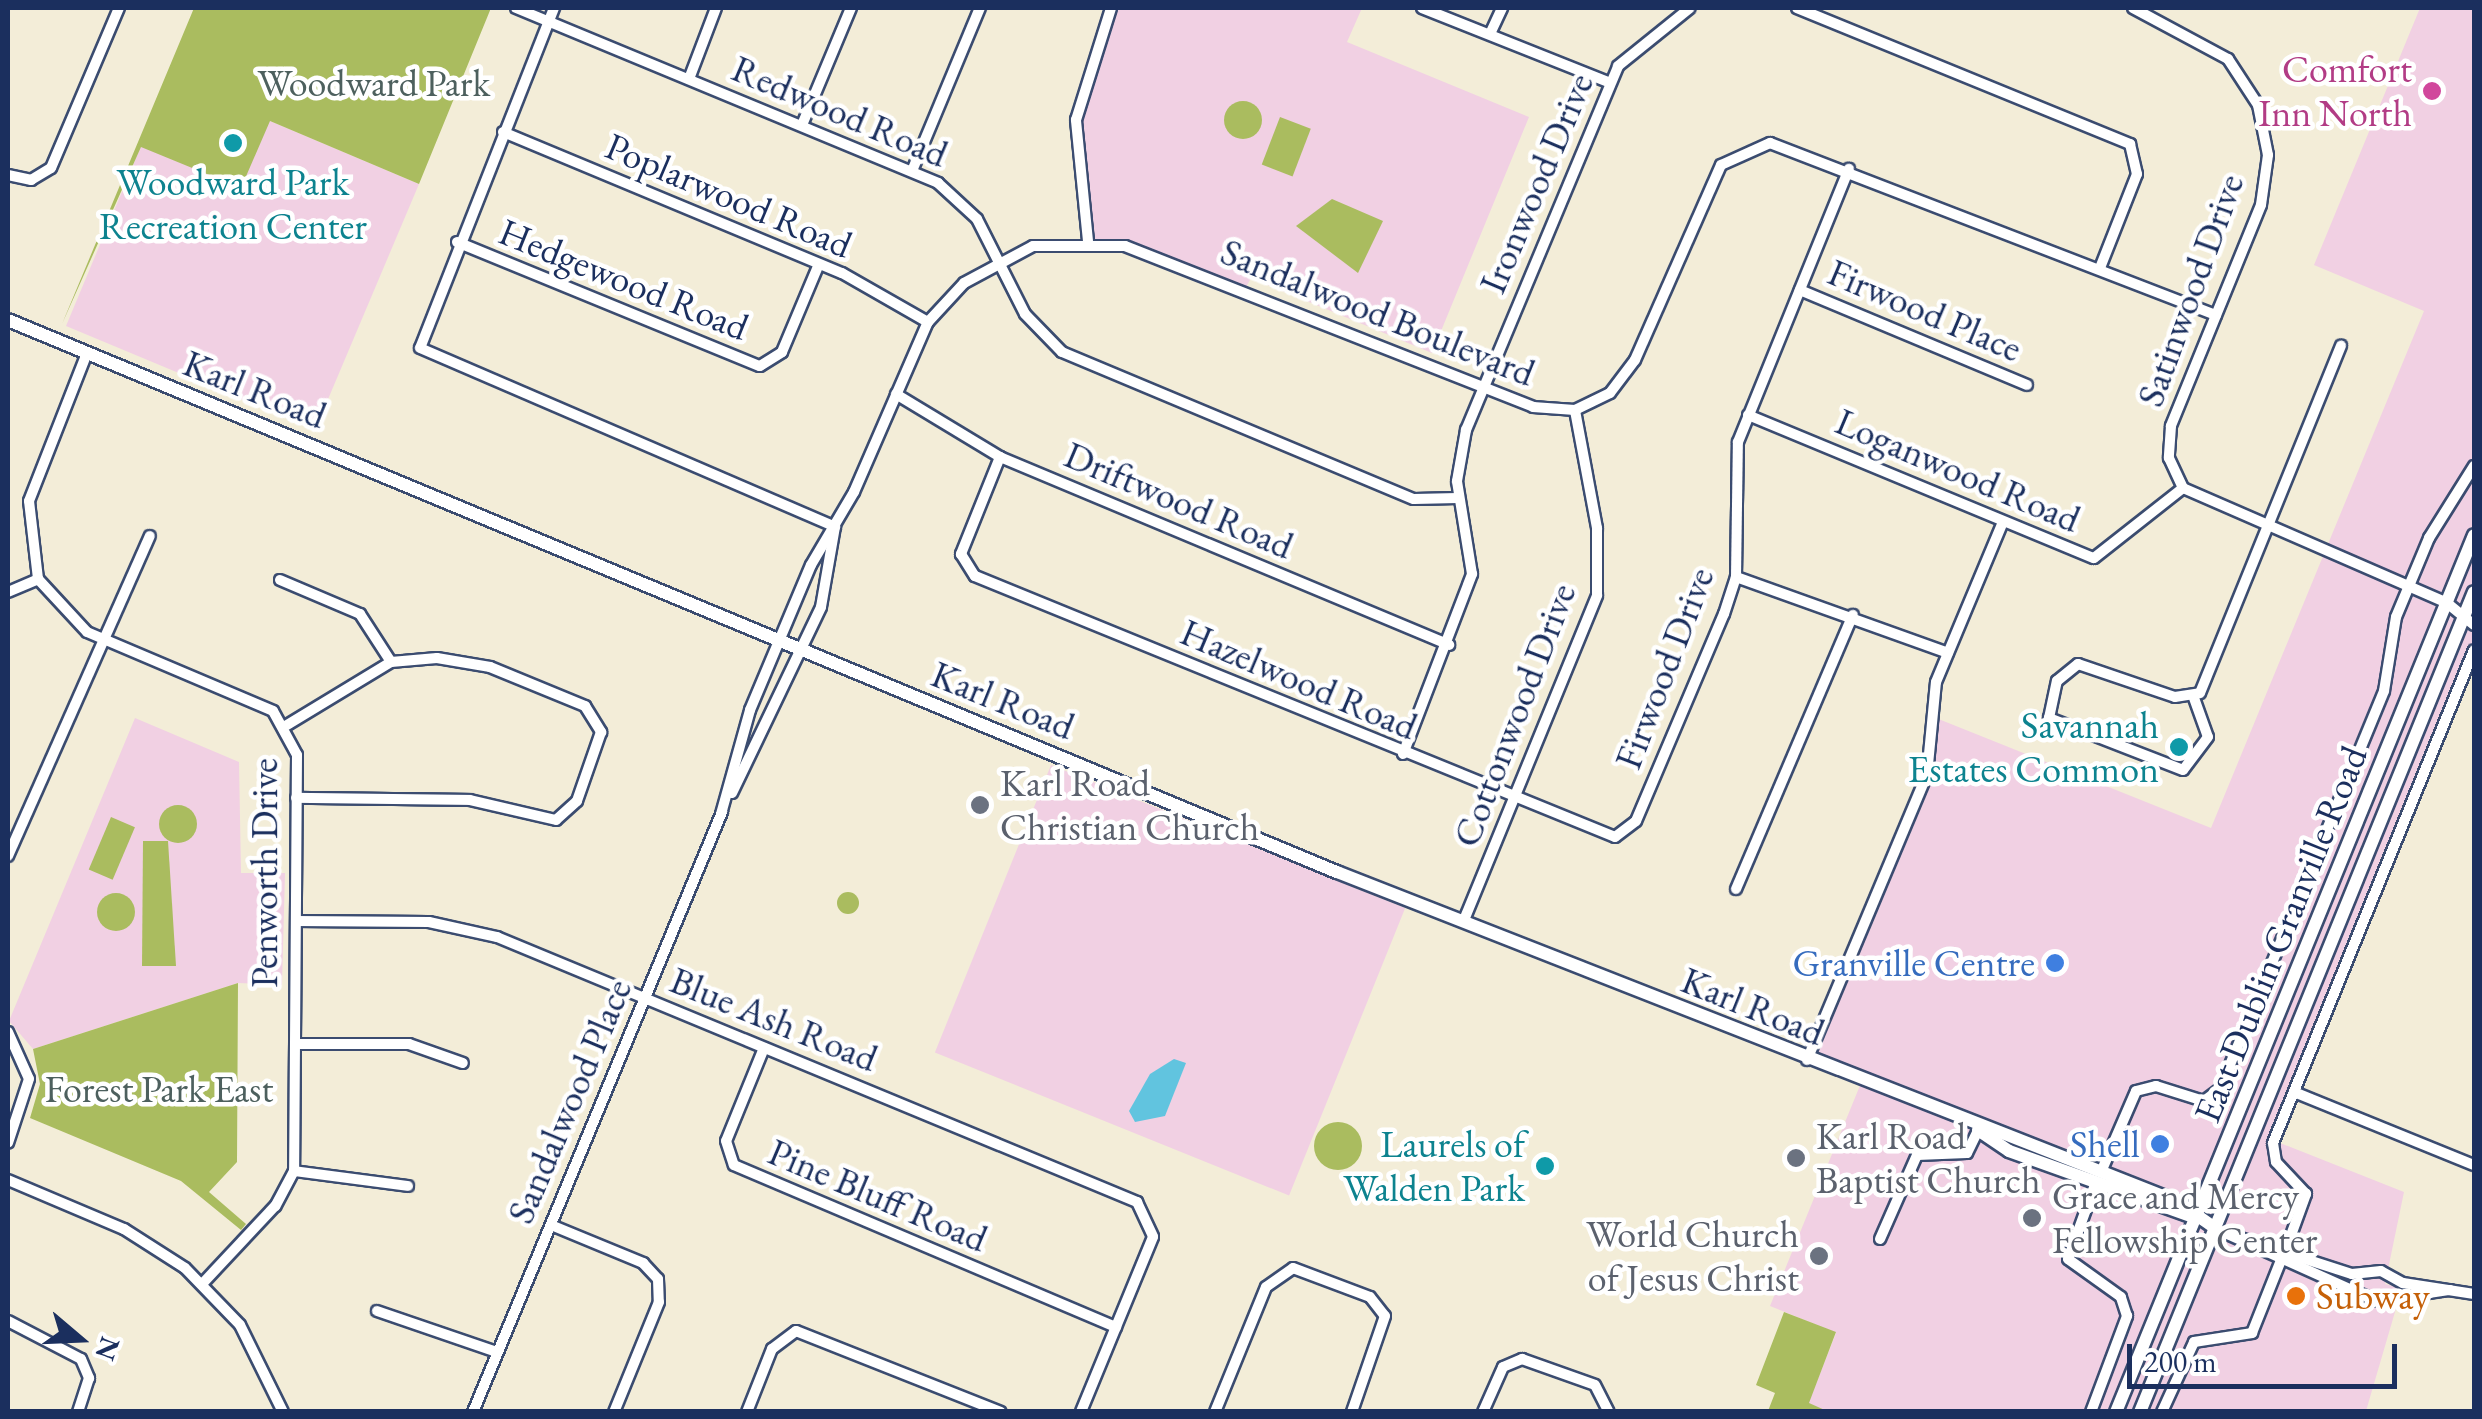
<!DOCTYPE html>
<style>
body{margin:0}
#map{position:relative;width:2482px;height:1419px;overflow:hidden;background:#f3edd8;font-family:"EB Garamond",serif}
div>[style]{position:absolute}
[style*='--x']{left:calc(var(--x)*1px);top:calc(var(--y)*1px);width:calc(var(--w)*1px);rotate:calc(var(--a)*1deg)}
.built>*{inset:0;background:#f1d0e3;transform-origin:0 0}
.green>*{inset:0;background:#aabc5f;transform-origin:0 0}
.round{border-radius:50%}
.water>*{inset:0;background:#61c4df}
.roads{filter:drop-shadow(2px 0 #3b4c70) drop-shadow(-2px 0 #3b4c70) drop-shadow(0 2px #3b4c70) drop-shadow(0 -2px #3b4c70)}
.minor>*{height:10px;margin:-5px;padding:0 5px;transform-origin:5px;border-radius:5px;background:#fff}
.major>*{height:12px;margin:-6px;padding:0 6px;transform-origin:6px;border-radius:6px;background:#fff}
.dots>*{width:28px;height:28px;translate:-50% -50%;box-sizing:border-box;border:5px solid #fff;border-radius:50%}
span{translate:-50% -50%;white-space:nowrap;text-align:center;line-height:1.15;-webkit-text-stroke:9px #fff;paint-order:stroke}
.hotel-label{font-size:38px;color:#b23c85}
.right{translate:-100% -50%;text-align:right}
.park-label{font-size:38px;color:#4d605e}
.street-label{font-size:38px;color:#1b2f5e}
.culture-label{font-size:38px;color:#0d838f}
.worship-label{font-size:38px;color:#5b616d}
.left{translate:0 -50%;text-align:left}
.shop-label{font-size:38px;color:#366cbe}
.food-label{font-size:38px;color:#c56008}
.frame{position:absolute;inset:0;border:10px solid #1b2f5e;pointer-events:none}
.north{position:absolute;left:30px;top:1289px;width:100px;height:100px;-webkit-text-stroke:8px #fff;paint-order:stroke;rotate:109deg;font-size:28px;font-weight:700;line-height:40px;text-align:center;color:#1b2f5e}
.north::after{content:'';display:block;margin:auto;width:35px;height:45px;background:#1b2f5e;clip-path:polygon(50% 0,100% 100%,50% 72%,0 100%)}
.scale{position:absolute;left:2127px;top:1344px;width:270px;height:45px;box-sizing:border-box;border:5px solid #1b2f5e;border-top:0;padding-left:12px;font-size:30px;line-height:35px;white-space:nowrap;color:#1b2f5e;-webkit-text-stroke:8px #fff;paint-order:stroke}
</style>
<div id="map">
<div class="built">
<div style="clip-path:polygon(1110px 8px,1362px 8px,1347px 42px,1529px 117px,1432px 353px,1251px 278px,1244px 291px,1148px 251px,1090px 241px,1075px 104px)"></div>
<div style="clip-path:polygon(2420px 8px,2474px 8px,2474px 640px,2275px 1141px,2404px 1192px,2385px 1284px,2402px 1288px,2366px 1411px,1827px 1411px,1808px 1404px,1836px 1333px,1770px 1306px,1861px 1083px,1807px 1060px,1927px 775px,1931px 716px,2211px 828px,2424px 311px,2314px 265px)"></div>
<div style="clip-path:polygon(270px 121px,419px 184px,315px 430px,66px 326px,141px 146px)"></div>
<div style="clip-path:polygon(135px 718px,239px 762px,241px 873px,285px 873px,282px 985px,238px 983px,33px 1049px,9px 1021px)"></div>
<div style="left:1051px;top:765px;width:382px;height:310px;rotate:22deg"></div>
</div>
<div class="green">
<div style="clip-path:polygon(194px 8px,491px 8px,419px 184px,270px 121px,241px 188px,141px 147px,62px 324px)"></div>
<div class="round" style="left:1224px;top:101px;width:38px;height:38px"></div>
<div style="left:1280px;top:117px;width:33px;height:51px;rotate:21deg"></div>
<div style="clip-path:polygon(1332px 199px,1383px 221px,1358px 273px,1296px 226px)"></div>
<div class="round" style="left:159px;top:805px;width:38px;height:38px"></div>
<div style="left:111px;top:817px;width:26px;height:57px;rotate:23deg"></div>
<div style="clip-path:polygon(143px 841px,168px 841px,176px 966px,142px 966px)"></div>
<div class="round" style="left:837px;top:892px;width:22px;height:22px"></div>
<div class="round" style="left:97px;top:893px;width:38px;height:38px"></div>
<div style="clip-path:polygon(238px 983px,237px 1162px,209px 1192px,246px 1224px,241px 1230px,181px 1181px,30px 1118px,40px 1084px,33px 1049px)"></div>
<div class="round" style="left:1314px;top:1122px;width:48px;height:48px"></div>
<div style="clip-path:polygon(1784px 1312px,1836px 1332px,1809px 1403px,1827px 1411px,1768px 1411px,1775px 1393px,1756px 1385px)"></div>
</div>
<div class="water">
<div style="clip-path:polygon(1174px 1059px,1186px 1063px,1165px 1116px,1135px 1122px,1129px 1111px,1150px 1074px)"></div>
</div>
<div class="roads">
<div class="minor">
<div style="--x:516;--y:8;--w:457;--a:22.5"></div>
<div style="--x:938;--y:183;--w:53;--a:42.7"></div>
<div style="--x:977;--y:219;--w:106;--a:63.2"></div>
<div style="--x:1025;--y:314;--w:53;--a:45.8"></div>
<div style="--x:1062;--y:352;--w:381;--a:22.7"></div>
<div style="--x:1414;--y:499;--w:44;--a:-1.3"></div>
<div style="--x:554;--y:8;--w:365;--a:111.5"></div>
<div style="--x:420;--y:348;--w:452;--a:23.3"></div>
<div style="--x:1422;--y:8;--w:202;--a:21.7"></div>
<div style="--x:1797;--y:8;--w:360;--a:22.2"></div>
<div style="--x:2130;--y:144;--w:31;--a:77"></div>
<div style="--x:2137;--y:174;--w:101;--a:111.5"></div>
<div style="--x:2133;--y:8;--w:108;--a:28.2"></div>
<div style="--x:2228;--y:59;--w:55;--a:56.9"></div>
<div style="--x:2258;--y:105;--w:51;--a:78.7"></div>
<div style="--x:2268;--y:155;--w:50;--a:98"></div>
<div style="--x:2261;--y:205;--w:239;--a:112.2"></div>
<div style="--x:2171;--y:426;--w:32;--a:94"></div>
<div style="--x:2169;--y:458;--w:33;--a:65"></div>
<div style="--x:2183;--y:488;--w:288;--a:23.5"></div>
<div style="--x:2447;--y:603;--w:35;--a:39"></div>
<div style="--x:1490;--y:34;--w:29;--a:-65"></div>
<div style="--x:689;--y:79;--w:76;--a:-69.2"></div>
<div style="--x:802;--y:125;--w:127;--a:-67.3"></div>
<div style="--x:503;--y:132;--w:367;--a:22.6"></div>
<div style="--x:842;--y:273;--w:99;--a:29.7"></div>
<div style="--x:912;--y:171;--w:177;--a:-67.4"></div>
<div style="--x:8;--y:175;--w:24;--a:12"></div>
<div style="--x:31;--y:180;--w:23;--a:-31"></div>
<div style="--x:51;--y:168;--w:174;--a:-67"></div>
<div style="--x:1088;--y:241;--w:122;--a:-95.7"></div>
<div style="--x:1076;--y:120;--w:117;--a:-72.6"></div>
<div style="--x:457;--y:242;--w:327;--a:22.3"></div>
<div style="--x:760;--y:366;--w:26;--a:-32"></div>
<div style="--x:782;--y:352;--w:95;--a:-67.2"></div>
<div style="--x:1800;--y:290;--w:246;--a:22.7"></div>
<div style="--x:87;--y:353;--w:159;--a:111.4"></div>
<div style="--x:29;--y:501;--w:79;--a:83.4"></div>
<div style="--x:38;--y:579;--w:72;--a:47.2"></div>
<div style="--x:87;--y:632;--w:202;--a:23"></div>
<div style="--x:273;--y:711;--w:50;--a:61.4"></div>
<div style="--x:297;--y:755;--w:416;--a:90.4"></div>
<div style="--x:294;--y:1171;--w:40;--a:118"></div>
<div style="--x:275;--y:1206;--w:105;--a:133.1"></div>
<div style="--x:896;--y:394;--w:122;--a:31.2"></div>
<div style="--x:1000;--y:457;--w:487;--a:22.7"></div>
<div style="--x:1748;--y:415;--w:374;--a:22.5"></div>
<div style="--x:2094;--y:558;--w:113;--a:-38.2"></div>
<div style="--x:1000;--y:457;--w:105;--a:111.9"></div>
<div style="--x:961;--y:554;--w:26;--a:58"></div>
<div style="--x:975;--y:576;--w:691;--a:22.19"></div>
<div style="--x:1615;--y:837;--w:26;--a:-37"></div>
<div style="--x:1636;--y:821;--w:225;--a:-67"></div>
<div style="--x:1724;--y:614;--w:39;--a:-72"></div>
<div style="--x:1736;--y:577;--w:135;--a:-89.2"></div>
<div style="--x:1738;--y:442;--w:295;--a:-67.9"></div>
<div style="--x:1736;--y:577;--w:225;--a:19.7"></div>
<div style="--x:280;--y:580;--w:87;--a:23"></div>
<div style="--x:360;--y:614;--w:57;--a:57.1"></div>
<div style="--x:8;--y:592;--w:33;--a:-23"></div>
<div style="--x:2194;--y:698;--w:41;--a:70.3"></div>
<div style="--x:2208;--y:737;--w:41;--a:127.1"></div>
<div style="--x:2183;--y:770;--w:144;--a:-158.8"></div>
<div style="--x:2049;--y:718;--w:38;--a:-78"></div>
<div style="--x:2057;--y:681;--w:27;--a:-39"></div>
<div style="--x:2078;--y:664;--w:102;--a:18.8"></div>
<div style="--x:2175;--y:697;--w:25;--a:-9"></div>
<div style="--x:2200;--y:693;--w:375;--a:-67.9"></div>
<div style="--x:287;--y:725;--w:122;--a:-31.2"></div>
<div style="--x:391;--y:662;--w:46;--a:-5"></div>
<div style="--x:437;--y:658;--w:54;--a:9.6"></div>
<div style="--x:490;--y:667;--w:103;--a:22.3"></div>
<div style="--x:585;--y:706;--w:31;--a:58"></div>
<div style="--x:601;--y:732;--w:73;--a:109.2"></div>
<div style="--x:577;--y:801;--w:28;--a:138"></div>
<div style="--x:556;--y:820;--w:88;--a:-166.9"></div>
<div style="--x:470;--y:800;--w:174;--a:-179.3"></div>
<div style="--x:1403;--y:754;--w:193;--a:-69"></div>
<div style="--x:1472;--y:574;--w:94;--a:-99.2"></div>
<div style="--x:1457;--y:481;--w:52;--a:-80"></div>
<div style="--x:1466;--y:430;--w:394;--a:-67.3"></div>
<div style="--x:1618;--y:66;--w:92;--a:-38.9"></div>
<div style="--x:732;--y:793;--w:206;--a:-64.4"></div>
<div style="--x:821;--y:607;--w:81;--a:-80.1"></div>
<div style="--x:721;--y:814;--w:108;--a:-74.4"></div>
<div style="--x:750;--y:710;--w:157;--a:-67.2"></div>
<div style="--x:811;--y:565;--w:85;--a:-59.5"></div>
<div style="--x:854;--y:492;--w:185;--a:-66.5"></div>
<div style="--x:928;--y:322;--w:53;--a:-47.3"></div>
<div style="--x:964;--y:283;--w:78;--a:-28.2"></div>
<div style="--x:1033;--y:246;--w:92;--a:0"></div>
<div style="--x:1125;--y:246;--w:439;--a:21.5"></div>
<div style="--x:1533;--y:407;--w:42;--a:4.1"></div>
<div style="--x:1575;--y:410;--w:39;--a:-26"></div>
<div style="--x:1610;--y:393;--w:41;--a:-52.9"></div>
<div style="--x:1635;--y:360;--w:213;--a:-66.2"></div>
<div style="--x:1721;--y:165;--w:54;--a:-24.2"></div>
<div style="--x:1770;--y:143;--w:478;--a:21.1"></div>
<div style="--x:8;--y:856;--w:350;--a:-66.1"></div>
<div style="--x:1736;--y:889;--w:298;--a:-66.9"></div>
<div style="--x:1464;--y:920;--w:351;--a:-67.7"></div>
<div style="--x:1597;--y:595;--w:67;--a:-90"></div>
<div style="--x:1597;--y:528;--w:120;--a:-100.6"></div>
<div style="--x:296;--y:921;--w:133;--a:0.4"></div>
<div style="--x:429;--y:922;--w:70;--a:12.4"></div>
<div style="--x:497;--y:937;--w:693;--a:22.49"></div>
<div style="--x:1137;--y:1202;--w:38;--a:65"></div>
<div style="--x:1153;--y:1237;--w:189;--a:112.4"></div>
<div style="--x:8;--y:1032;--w:51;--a:65.9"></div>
<div style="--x:29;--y:1079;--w:67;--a:108.2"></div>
<div style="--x:295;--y:1044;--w:114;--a:0"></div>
<div style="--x:409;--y:1044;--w:57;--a:19.4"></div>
<div style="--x:764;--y:1048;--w:100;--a:112.2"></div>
<div style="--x:726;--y:1141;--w:25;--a:72"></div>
<div style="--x:734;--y:1165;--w:415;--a:23"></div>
<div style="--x:1807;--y:1060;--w:309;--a:-67.2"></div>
<div style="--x:1927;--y:775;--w:93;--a:-84.5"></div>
<div style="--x:1936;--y:682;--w:173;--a:-67.3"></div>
<div style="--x:2294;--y:1092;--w:194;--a:22.1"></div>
<div style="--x:294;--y:1171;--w:115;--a:7.5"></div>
<div style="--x:2101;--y:1172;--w:88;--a:-66.6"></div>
<div style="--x:2136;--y:1091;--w:21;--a:-14"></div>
<div style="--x:2156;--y:1086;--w:50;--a:17.4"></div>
<div style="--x:2204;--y:1101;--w:20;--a:-37"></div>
<div style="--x:2220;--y:1089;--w:430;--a:-67.6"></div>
<div style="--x:2384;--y:691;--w:75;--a:-80.8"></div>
<div style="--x:2396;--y:617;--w:86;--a:-67.3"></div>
<div style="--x:2429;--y:538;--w:85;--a:-58"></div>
<div style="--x:8;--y:1180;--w:126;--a:22.9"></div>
<div style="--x:124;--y:1229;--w:72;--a:32.6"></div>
<div style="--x:185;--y:1268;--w:79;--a:46"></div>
<div style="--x:240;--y:1325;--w:97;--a:63.7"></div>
<div style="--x:551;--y:1225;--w:100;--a:22.4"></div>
<div style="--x:643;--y:1263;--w:22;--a:47"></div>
<div style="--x:658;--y:1279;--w:23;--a:88"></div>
<div style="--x:659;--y:1302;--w:119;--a:112.2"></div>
<div style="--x:2225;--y:1233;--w:166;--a:24.2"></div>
<div style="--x:2376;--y:1301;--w:75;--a:-8.5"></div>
<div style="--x:2228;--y:1234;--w:130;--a:17.9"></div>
<div style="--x:2352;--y:1274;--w:29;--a:-6"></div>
<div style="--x:2381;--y:1271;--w:25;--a:29"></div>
<div style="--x:2403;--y:1283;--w:72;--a:8.8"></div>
<div style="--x:1880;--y:1239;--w:92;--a:-66.2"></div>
<div style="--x:1917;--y:1155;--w:50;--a:-2.3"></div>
<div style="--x:1967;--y:1153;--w:25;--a:-64"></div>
<div style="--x:2286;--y:1249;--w:59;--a:-70"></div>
<div style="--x:2306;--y:1194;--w:44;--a:-133.2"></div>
<div style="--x:2276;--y:1162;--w:19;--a:-99"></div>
<div style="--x:2273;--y:1143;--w:532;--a:-67.82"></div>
<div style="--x:377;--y:1311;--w:127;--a:18.9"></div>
<div style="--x:8;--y:1321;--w:82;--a:27.5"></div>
<div style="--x:81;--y:1359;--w:21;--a:67"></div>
<div style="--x:89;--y:1378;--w:36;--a:108"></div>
<div style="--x:473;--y:1412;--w:650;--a:-67.46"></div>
<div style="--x:747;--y:1412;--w:68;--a:-68.4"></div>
<div style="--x:772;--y:1349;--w:30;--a:-37"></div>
<div style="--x:796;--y:1331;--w:220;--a:21.6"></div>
<div style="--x:1215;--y:1412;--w:135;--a:-67.8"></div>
<div style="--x:1266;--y:1287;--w:33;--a:-35"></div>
<div style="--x:1293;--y:1268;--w:82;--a:20.6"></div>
<div style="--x:1370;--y:1297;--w:24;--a:52"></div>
<div style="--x:1385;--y:1316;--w:102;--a:109"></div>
<div style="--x:1483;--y:1412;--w:49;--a:-66"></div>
<div style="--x:1503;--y:1367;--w:21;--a:-23"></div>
<div style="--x:1522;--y:1359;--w:77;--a:19.6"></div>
<div style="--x:1595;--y:1385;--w:30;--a:63"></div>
<div style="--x:2091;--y:1412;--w:103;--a:-69.4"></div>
<div style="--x:2127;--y:1316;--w:20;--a:-108"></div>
<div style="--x:2121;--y:1297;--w:65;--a:-144.4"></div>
<div style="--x:2068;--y:1259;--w:79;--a:-70"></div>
<div style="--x:2162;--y:1412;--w:77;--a:-65.4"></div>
<div style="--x:2194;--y:1342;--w:59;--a:-8.8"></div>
<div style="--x:2252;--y:1333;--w:79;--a:-68.3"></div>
</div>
<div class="major">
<div style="--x:8;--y:320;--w:1439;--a:22.56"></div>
<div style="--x:1337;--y:872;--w:903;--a:21.42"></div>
<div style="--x:2178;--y:1202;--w:45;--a:35.1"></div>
<div style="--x:1978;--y:1130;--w:37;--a:34"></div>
<div style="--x:2009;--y:1151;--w:199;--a:19.7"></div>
<div style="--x:2116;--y:1412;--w:947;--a:-67.79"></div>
<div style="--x:2140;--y:1412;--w:885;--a:-67.84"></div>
</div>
</div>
<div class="dots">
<div style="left:2432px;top:91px;background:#d1479c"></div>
<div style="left:233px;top:143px;background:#0f9aa8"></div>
<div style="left:2179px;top:747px;background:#0f9aa8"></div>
<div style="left:980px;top:805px;background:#6b7280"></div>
<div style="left:2055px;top:963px;background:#3f7fe0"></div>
<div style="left:2160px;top:1144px;background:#3f7fe0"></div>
<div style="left:1796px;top:1158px;background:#6b7280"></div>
<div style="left:1545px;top:1166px;background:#0f9aa8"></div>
<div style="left:2032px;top:1218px;background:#6b7280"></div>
<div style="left:1819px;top:1256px;background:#6b7280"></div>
<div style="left:2296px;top:1296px;background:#e8710a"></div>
</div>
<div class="hotel-label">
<span class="right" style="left:2412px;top:91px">Comfort<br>Inn North</span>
</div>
<div class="park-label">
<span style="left:374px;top:83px">Woodward Park</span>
<span style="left:159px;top:1089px">Forest Park East</span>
</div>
<div class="street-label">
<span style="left:840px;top:111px;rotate:23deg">Redwood Road</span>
<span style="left:1536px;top:183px;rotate:-67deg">Ironwood Drive</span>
<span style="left:729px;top:195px;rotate:23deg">Poplarwood Road</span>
<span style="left:624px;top:279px;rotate:22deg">Hedgewood Road</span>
<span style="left:2190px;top:290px;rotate:-70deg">Satinwood Drive</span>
<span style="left:1925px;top:310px;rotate:23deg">Firwood Place</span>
<span style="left:1378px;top:312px;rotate:22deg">Sandalwood Boulevard</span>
<span style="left:255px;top:389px;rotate:22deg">Karl Road</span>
<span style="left:1958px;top:470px;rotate:23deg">Loganwood Road</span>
<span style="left:1179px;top:500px;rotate:23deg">Driftwood Road</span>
<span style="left:1664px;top:668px;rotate:-69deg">Firwood Drive</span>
<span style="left:1299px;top:679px;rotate:23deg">Hazelwood Road</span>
<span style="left:1003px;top:700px;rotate:22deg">Karl Road</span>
<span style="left:1514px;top:715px;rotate:-69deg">Cottonwood Drive</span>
<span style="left:264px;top:873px;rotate:-90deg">Penworth Drive</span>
<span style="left:2280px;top:934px;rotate:-68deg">East Dublin Granville Road</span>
<span style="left:1753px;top:1006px;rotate:22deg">Karl Road</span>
<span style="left:774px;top:1019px;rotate:22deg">Blue Ash Road</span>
<span style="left:569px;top:1101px;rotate:-67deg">Sandalwood Place</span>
<span style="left:878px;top:1195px;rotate:23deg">Pine Bluff Road</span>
</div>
<div class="culture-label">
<span style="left:233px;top:204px">Woodward Park<br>Recreation Center</span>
<span class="right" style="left:2159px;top:747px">Savannah<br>Estates Common</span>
<span class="right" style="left:1525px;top:1166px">Laurels of<br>Walden Park</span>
</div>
<div class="worship-label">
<span class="left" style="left:1000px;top:805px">Karl Road<br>Christian Church</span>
<span class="left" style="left:1816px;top:1158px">Karl Road<br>Baptist Church</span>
<span class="left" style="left:2052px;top:1218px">Grace and Mercy<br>Fellowship Center</span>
<span class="right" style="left:1799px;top:1256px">World Church<br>of Jesus Christ</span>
</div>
<div class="shop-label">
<span class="right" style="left:2035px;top:963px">Granville Centre</span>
<span class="right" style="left:2140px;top:1144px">Shell</span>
</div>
<div class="food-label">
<span class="left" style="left:2316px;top:1296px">Subway</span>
</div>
<div class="frame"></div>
<div class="north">N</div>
<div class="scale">200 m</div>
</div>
